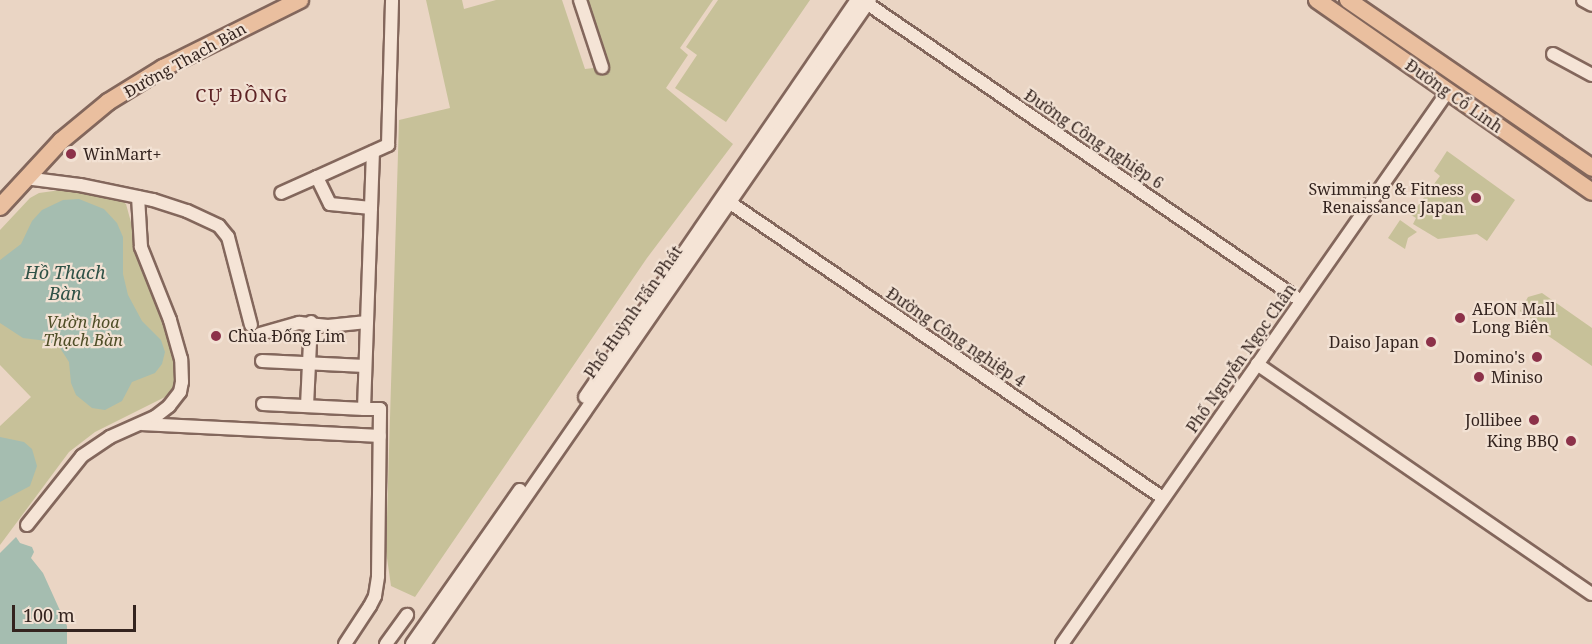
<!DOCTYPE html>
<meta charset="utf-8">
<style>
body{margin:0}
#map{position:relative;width:1592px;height:644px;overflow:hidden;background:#ead5c4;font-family:"Noto Serif",serif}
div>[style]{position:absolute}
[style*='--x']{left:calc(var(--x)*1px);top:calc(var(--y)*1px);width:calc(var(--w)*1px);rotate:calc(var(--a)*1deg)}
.green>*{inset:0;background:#c7c199}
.water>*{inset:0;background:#a5bdb0}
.roads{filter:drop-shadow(2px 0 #83675c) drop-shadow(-2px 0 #83675c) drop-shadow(0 2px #83675c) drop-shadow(0 -2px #83675c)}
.minor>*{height:12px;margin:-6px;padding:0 6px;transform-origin:6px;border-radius:6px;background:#f5e4d6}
.major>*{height:16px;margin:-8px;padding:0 8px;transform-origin:8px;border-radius:8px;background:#eabf9f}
.dots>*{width:16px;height:16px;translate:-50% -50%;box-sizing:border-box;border:3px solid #f2e1d3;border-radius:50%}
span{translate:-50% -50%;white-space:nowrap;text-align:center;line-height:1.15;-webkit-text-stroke:4.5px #f2e1d3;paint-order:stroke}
.street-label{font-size:16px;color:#34241f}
.poi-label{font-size:16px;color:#34241f}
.left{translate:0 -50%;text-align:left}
.right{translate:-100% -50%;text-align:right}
.park-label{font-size:16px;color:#4f4e27;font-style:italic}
.neighbourhood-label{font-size:18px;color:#5d2224;letter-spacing:1.5px}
.water-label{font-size:18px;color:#2f5247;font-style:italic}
.scale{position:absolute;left:12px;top:605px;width:124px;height:27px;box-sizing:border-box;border:3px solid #34241f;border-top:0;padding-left:8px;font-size:18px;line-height:21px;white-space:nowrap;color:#34241f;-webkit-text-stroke:4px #f2e1d3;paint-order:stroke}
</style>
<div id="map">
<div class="green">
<div style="clip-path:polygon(426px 0,462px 0,464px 9px,496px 0,562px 0,585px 69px,602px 67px,580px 0,713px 0,680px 48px,688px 55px,666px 88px,733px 144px,647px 258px,415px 597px,391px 586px,386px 551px,399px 120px,450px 108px)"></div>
<div style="clip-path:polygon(718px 0,810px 0,726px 122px,675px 88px,697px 55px,686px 47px)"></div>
<div style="clip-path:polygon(1447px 151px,1515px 200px,1487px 241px,1477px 234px,1438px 239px,1413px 224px,1416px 218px,1411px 215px,1440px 176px,1434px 171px)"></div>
<div style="clip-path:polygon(68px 189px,116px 197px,126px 204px,141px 259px,162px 312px,173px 358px,175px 386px,169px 395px,95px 432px,69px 452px,0 545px,0 426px,31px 397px,0 365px,0 230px,30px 198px,39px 193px)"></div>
<div style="clip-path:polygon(1400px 220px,1417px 232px,1408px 238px,1405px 249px,1388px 238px)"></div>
<div style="clip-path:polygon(1542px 293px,1592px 328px,1592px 366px,1531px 324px,1533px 320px,1520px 311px,1528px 297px)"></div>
</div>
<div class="water">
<div style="clip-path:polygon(79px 199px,104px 209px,117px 223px,123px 237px,123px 274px,128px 295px,142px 321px,161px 340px,165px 352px,162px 364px,155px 373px,132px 382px,122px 401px,105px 410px,92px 408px,76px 395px,71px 383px,69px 362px,60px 348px,47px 341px,23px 338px,0 323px,0 260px,21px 244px,32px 221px,42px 210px,63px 200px)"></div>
<div style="clip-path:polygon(0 437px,24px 442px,32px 449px,37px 466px,30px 486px,0 502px)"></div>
<div style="clip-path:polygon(16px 537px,20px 543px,32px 547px,34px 552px,31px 558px,43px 573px,67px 626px,67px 644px,0 644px,0 553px)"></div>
</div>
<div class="roads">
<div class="minor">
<div style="--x:580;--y:0;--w:71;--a:71.8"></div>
<div style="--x:862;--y:0;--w:532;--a:34.44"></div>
<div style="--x:1583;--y:0;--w:10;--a:29"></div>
<div style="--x:1553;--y:54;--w:44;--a:28.3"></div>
<div style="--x:317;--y:177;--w:78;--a:-24.3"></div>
<div style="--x:388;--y:145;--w:145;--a:-88.4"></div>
<div style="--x:25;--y:178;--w:55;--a:7.3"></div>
<div style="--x:80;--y:185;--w:75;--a:11.6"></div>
<div style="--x:153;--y:200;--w:36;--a:18"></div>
<div style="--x:187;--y:211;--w:35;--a:25"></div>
<div style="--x:219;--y:226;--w:14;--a:51"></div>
<div style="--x:228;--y:237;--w:91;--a:75.4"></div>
<div style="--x:723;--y:198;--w:533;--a:34.29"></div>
<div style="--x:371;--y:208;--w:56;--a:-88"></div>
<div style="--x:260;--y:334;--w:41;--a:-15.8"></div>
<div style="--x:299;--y:323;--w:29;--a:6"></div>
<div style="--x:328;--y:326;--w:39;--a:-6"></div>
<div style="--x:262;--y:361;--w:103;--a:2.8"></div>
<div style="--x:1257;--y:364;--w:406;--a:34.5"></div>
<div style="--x:585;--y:397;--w:481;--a:-55.6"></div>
<div style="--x:263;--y:404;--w:101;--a:2.8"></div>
<div style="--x:364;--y:409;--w:201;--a:-88"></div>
<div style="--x:371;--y:208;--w:41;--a:-174.4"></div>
<div style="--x:330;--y:204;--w:30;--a:-116"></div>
<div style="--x:317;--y:177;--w:39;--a:156"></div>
<div style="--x:307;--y:406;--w:84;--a:-87.3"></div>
<div style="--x:142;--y:424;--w:238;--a:2.9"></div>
<div style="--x:27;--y:525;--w:88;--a:-51.4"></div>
<div style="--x:82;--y:456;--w:34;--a:-34"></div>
<div style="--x:110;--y:437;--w:49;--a:-24"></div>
<div style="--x:155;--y:417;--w:18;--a:-38"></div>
<div style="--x:169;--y:406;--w:18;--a:-52"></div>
<div style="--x:180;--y:392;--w:10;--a:-79"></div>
<div style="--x:182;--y:382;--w:23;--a:-92"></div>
<div style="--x:181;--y:359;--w:41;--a:-105.8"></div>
<div style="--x:170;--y:320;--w:79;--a:-111.7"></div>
<div style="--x:141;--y:247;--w:50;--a:-93.4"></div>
<div style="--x:345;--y:644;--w:45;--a:-56.7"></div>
<div style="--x:370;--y:606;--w:11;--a:-63"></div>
<div style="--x:375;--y:596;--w:20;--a:-81"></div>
<div style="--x:378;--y:576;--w:167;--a:-89.3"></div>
<div style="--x:380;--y:409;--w:16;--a:180"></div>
<div style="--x:386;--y:644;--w:36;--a:-54"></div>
<div style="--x:412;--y:644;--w:188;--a:-55"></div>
<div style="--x:424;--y:644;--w:783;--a:-55.3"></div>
<div style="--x:1062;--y:644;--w:674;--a:-55.08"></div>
</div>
<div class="major">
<div style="--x:1317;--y:0;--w:335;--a:34.9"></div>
<div style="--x:1348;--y:0;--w:296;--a:34.5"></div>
<div style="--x:0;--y:207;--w:90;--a:-47.3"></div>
<div style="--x:61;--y:141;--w:61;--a:-39.7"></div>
<div style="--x:108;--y:102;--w:65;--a:-31.7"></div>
<div style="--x:163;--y:68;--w:153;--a:-26.4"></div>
</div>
</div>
<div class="dots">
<div style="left:71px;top:154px;background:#8c3149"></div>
<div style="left:1476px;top:198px;background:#8c3149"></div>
<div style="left:1460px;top:318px;background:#8c3149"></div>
<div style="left:216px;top:336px;background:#8c3149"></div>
<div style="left:1431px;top:342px;background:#8c3149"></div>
<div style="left:1537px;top:357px;background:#8c3149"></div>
<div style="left:1479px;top:377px;background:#8c3149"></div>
<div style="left:1534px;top:420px;background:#8c3149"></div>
<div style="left:1571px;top:441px;background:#8c3149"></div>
</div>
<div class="street-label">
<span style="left:185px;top:60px;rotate:-29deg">Đường Thạch Bàn</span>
<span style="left:1454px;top:96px;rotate:35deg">Đường Cổ Linh</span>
<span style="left:1094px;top:139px;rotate:34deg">Đường Công nghiệp 6</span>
<span style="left:633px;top:312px;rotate:-55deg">Phố Huỳnh Tấn Phát</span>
<span style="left:956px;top:337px;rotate:34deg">Đường Công nghiệp 4</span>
<span style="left:1241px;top:358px;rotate:-55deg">Phố Nguyễn Ngọc Chân</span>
</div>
<div class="poi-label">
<span class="left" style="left:83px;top:154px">WinMart+</span>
<span class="right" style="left:1464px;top:198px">Swimming &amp; Fitness<br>Renaissance Japan</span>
<span class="left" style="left:1472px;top:318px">AEON Mall<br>Long Biên</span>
<span class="left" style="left:228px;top:336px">Chùa Đống Lim</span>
<span class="right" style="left:1419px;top:342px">Daiso Japan</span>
<span class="right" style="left:1525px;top:357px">Domino's</span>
<span class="left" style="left:1491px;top:377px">Miniso</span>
<span class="right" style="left:1522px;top:420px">Jollibee</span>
<span class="right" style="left:1559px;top:441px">King BBQ</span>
</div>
<div class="park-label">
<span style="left:83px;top:331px">Vườn hoa<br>Thạch Bàn</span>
</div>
<div class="neighbourhood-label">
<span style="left:242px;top:95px">CỰ ĐỒNG</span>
</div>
<div class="water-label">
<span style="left:65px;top:283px">Hồ Thạch<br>Bàn</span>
</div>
<div class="scale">100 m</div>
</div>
